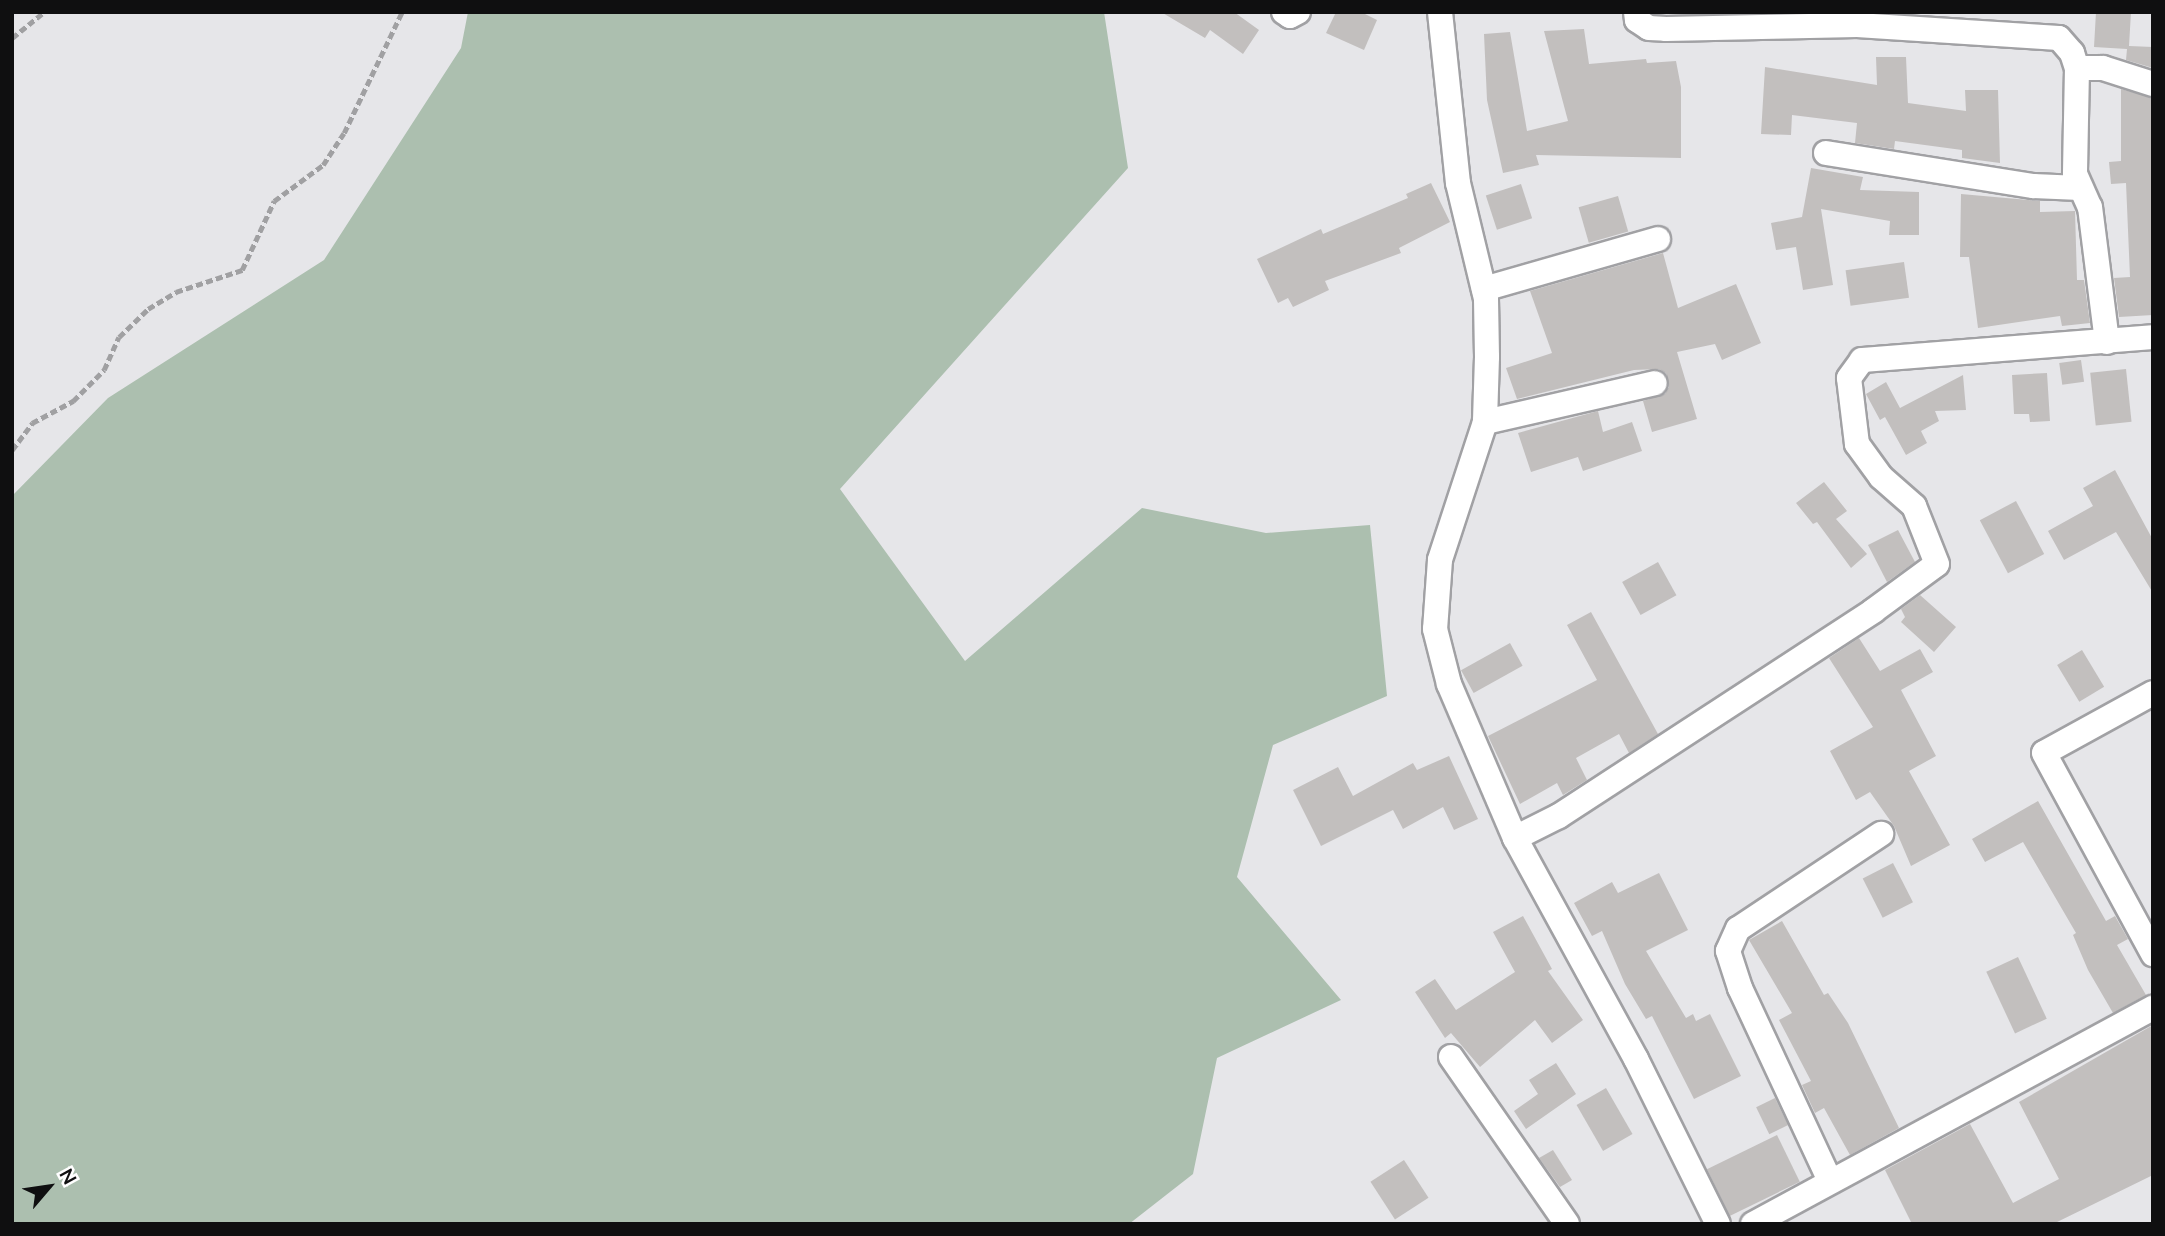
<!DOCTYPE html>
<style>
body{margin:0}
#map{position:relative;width:2165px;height:1236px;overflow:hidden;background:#e6e6e9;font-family:"Nunito Sans",sans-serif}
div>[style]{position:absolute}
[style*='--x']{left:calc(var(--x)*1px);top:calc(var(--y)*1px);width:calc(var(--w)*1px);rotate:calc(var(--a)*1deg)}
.green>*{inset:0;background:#acbfaf}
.building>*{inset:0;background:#c2bfbe;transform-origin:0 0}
.path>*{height:4.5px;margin-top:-2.25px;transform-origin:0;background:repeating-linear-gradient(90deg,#a0a0a2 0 7px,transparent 0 10.5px)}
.roads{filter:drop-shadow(2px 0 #a1a1a4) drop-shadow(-2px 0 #a1a1a4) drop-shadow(0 2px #a1a1a4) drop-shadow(0 -2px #a1a1a4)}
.street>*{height:24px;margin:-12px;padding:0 12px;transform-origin:12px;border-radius:12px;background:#fff}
span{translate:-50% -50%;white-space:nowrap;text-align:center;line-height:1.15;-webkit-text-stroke:6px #fff;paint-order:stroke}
.frame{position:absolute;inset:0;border:14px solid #0f0f10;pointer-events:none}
.north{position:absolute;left:14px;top:1152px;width:70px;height:70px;-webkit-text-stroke:5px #fff;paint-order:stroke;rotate:61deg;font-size:19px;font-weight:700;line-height:28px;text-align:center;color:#0f0f10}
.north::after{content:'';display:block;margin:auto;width:24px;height:32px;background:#0f0f10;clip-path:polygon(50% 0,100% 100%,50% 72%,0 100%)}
</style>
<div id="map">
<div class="green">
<div style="clip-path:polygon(468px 12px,1104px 12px,1128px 168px,840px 489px,965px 661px,1142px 508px,1266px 533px,1370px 525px,1387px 696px,1273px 745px,1237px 877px,1341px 1000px,1217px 1058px,1193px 1174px,1129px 1224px,12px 1224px,12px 496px,108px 398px,324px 260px,461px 48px)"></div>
</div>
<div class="building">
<div style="clip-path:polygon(1161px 12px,1234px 12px,1259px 30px,1243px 54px,1210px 30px,1205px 38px)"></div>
<div style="clip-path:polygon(1336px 12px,1361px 12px,1377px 20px,1364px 50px,1326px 33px)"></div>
<div style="clip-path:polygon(2096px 12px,2131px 12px,2129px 46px,2153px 47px,2153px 68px,2126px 60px,2127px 49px,2094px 47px)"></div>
<div style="clip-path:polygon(1584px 29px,1589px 64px,1646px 59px,1647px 63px,1676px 61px,1681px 87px,1681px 158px,1536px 155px,1539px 165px,1503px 173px,1487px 100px,1484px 34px,1510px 32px,1527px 131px,1568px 121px,1544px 31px)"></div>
<div style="clip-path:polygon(1876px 57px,1906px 57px,1908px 103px,1966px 111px,1965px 90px,1998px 90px,2000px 163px,1962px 158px,1962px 150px,1895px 141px,1894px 149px,1855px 143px,1857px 123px,1792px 115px,1791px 135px,1761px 134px,1765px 67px,1877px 85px)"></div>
<div style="clip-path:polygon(2121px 89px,2153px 98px,2153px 315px,2119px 317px,2114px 278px,2130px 277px,2126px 183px,2111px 184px,2109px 162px,2121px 161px)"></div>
<div style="clip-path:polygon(1811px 168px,1863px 177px,1860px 190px,1919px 192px,1919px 235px,1889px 235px,1890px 221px,1821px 209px,1833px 285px,1803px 290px,1796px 247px,1776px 250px,1771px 223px,1802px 217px)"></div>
<div style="clip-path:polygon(1431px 183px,1450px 222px,1399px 248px,1401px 253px,1325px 281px,1329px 290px,1293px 307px,1288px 298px,1278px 303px,1257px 259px,1321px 229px,1323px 234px,1408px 198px,1406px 194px)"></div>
<div style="left:1521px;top:184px;width:36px;height:37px;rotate:72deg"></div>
<div style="clip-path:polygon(1961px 194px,2040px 201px,2040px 212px,2075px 211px,2077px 280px,2084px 280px,2090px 323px,2062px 326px,2060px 316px,1978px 328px,1969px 257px,1960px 257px)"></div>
<div style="left:1618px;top:196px;width:37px;height:41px;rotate:74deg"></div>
<div style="clip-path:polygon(1663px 253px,1678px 308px,1736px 284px,1761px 343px,1722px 360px,1715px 344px,1677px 352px,1697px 419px,1652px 432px,1643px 401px,1665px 394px,1669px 387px,1666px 373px,1659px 369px,1634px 370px,1517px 399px,1506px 368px,1552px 353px,1530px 291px)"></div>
<div style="left:1904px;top:262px;width:36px;height:59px;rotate:82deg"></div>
<div style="left:2081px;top:360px;width:22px;height:22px;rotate:82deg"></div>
<div style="left:2126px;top:369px;width:53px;height:36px;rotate:84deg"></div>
<div style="clip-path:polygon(2047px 373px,2050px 421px,2030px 422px,2029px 414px,2014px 414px,2012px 375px)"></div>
<div style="clip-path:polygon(1963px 375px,1966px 410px,1935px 411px,1939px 421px,1921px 431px,1927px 443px,1906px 455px,1885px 417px,1880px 420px,1866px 394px,1886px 382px,1900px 408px)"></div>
<div style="clip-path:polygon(1598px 411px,1603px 432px,1632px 422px,1642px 451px,1583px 471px,1578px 457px,1531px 472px,1518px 433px)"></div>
<div style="clip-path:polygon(2115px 470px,2153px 540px,2153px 593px,2116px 532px,2064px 560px,2048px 531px,2093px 506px,2083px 488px)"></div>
<div style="clip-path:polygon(1824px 482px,1847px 511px,1836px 519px,1867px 554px,1851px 568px,1817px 522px,1813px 524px,1796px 503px)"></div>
<div style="left:2016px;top:501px;width:60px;height:41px;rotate:62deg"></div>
<div style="clip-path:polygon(1898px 530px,1915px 562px,1887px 582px,1868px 545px)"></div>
<div style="left:1658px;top:562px;width:38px;height:41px;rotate:61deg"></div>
<div style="clip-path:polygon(1920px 595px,1956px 627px,1934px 652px,1901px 622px,1905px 617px,1901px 609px)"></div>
<div style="clip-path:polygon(1591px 612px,1658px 734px,1629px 753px,1619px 734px,1576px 758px,1587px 780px,1563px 795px,1557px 783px,1520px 804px,1488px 736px,1597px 680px,1567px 625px)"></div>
<div style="clip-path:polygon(1859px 638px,1880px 671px,1920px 649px,1933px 672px,1901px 690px,1936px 756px,1909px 771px,1950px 845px,1911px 866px,1894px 826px,1870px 792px,1856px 800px,1830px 751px,1873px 727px,1829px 658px)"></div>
<div style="left:1510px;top:643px;width:26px;height:56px;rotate:61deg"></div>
<div style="left:2082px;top:650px;width:43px;height:29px;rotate:59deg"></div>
<div style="clip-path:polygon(1449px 756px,1478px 819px,1454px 830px,1443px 807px,1403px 829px,1393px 810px,1321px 846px,1293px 790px,1338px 767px,1353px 796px,1413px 763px,1417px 770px)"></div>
<div style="clip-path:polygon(2038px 801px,2106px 921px,2115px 916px,2128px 939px,2117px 945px,2146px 995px,2113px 1013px,2088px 970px,2073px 935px,2076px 933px,2023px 842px,1985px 862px,1972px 839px)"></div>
<div style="left:1893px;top:863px;width:44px;height:34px;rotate:63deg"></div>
<div style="clip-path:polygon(1659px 873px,1688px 930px,1646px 951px,1686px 1018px,1693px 1014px,1696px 1021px,1710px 1014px,1741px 1076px,1694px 1099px,1652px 1016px,1646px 1019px,1625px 984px,1602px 931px,1592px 936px,1574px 903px,1612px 882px,1618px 893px)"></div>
<div style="clip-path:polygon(1523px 916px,1552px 969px,1548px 971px,1583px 1020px,1552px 1043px,1535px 1020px,1480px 1067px,1451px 1033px,1445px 1038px,1415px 992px,1435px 979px,1456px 1010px,1515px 972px,1493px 932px)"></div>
<div style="clip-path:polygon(1782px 921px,1824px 995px,1828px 993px,1848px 1023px,1899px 1128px,1850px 1155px,1824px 1108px,1815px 1113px,1802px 1085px,1811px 1081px,1779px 1020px,1792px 1013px,1749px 940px)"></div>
<div style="left:2018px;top:957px;width:68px;height:35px;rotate:65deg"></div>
<div style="clip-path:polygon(2153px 1025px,2153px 1175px,2053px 1224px,1912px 1224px,1885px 1170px,1970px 1124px,2013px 1203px,2059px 1179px,2019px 1102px)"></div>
<div style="clip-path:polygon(1556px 1063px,1576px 1094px,1526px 1129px,1514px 1111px,1538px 1094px,1529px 1080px)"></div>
<div style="left:1606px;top:1088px;width:53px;height:34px;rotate:60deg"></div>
<div style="left:1775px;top:1098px;width:30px;height:21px;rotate:64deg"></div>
<div style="left:1777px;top:1135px;width:52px;height:78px;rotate:64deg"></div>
<div style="clip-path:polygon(1553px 1150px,1572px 1180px,1560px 1187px,1539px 1158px)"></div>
<div style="left:1404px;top:1160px;width:45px;height:40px;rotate:57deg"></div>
</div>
<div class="path">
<div style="--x:12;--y:38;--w:41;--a:-39.1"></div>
<div style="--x:12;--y:450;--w:34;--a:-53"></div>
<div style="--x:32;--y:423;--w:47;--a:-28.2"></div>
<div style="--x:73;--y:401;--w:44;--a:-45"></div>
<div style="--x:104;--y:370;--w:36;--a:-66"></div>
<div style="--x:119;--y:337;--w:40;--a:-44"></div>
<div style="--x:148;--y:309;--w:33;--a:-31"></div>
<div style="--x:176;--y:292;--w:70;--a:-18.4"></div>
<div style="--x:242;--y:270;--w:76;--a:-65.1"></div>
<div style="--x:274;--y:201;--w:61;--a:-36.3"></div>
<div style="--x:323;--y:165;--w:38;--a:-57"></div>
<div style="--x:344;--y:133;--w:134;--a:-64.4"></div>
</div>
<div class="roads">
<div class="street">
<div style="--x:1284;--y:12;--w:7;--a:34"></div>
<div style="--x:1290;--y:16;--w:9;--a:-27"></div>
<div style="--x:1440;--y:12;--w:172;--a:84"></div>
<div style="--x:1458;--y:183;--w:119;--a:76.4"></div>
<div style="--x:1486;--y:299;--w:58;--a:89"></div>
<div style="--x:1487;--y:357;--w:65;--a:91.8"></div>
<div style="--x:1485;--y:422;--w:145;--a:108.1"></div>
<div style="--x:1440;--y:560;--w:69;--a:94.1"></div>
<div style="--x:1435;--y:629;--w:57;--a:75.7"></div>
<div style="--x:1449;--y:684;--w:168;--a:66.8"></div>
<div style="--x:1515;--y:838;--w:252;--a:61.3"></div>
<div style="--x:1636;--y:1059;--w:184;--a:63.6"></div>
<div style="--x:1636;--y:12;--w:8;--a:83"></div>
<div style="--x:1637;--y:20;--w:14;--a:34"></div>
<div style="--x:1649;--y:28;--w:17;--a:3"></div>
<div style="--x:1666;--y:29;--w:191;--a:-1.2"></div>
<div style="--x:1857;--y:25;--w:202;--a:3.7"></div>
<div style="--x:2059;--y:38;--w:20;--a:49"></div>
<div style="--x:2072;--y:53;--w:16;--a:72"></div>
<div style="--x:2077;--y:68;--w:106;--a:91.1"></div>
<div style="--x:2075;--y:174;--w:36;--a:66"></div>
<div style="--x:2090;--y:207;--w:136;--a:82.8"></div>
<div style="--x:2077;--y:68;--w:26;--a:0"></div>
<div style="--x:2103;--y:68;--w:52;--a:17.7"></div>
<div style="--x:1826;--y:153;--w:210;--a:9.1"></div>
<div style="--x:2033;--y:186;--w:47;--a:2.4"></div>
<div style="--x:1484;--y:289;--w:181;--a:-16"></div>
<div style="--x:1485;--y:422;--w:174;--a:-12.9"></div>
<div style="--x:2153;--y:693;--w:124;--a:151.2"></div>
<div style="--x:2044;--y:753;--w:229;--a:61.5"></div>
<div style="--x:1515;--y:838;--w:49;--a:-26.6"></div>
<div style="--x:1559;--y:816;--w:375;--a:-33.1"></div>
<div style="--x:1873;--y:611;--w:79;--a:-36.3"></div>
<div style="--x:1937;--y:564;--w:62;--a:-111.6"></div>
<div style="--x:1914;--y:506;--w:44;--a:-138.7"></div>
<div style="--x:1881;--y:477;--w:41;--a:-126"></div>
<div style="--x:1857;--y:444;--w:66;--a:-96.9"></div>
<div style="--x:1849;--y:378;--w:22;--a:-54"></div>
<div style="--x:1862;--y:360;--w:292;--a:-4.5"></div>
<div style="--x:1451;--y:1057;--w:203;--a:55.2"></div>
<div style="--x:1830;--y:1181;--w:213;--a:-115"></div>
<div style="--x:1740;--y:988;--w:39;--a:-108"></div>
<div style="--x:1728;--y:951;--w:24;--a:-66"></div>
<div style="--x:1738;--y:929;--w:172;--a:-33.6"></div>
<div style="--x:1753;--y:1224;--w:455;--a:-28.4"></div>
</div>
</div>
<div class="frame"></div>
<div class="north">N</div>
</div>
